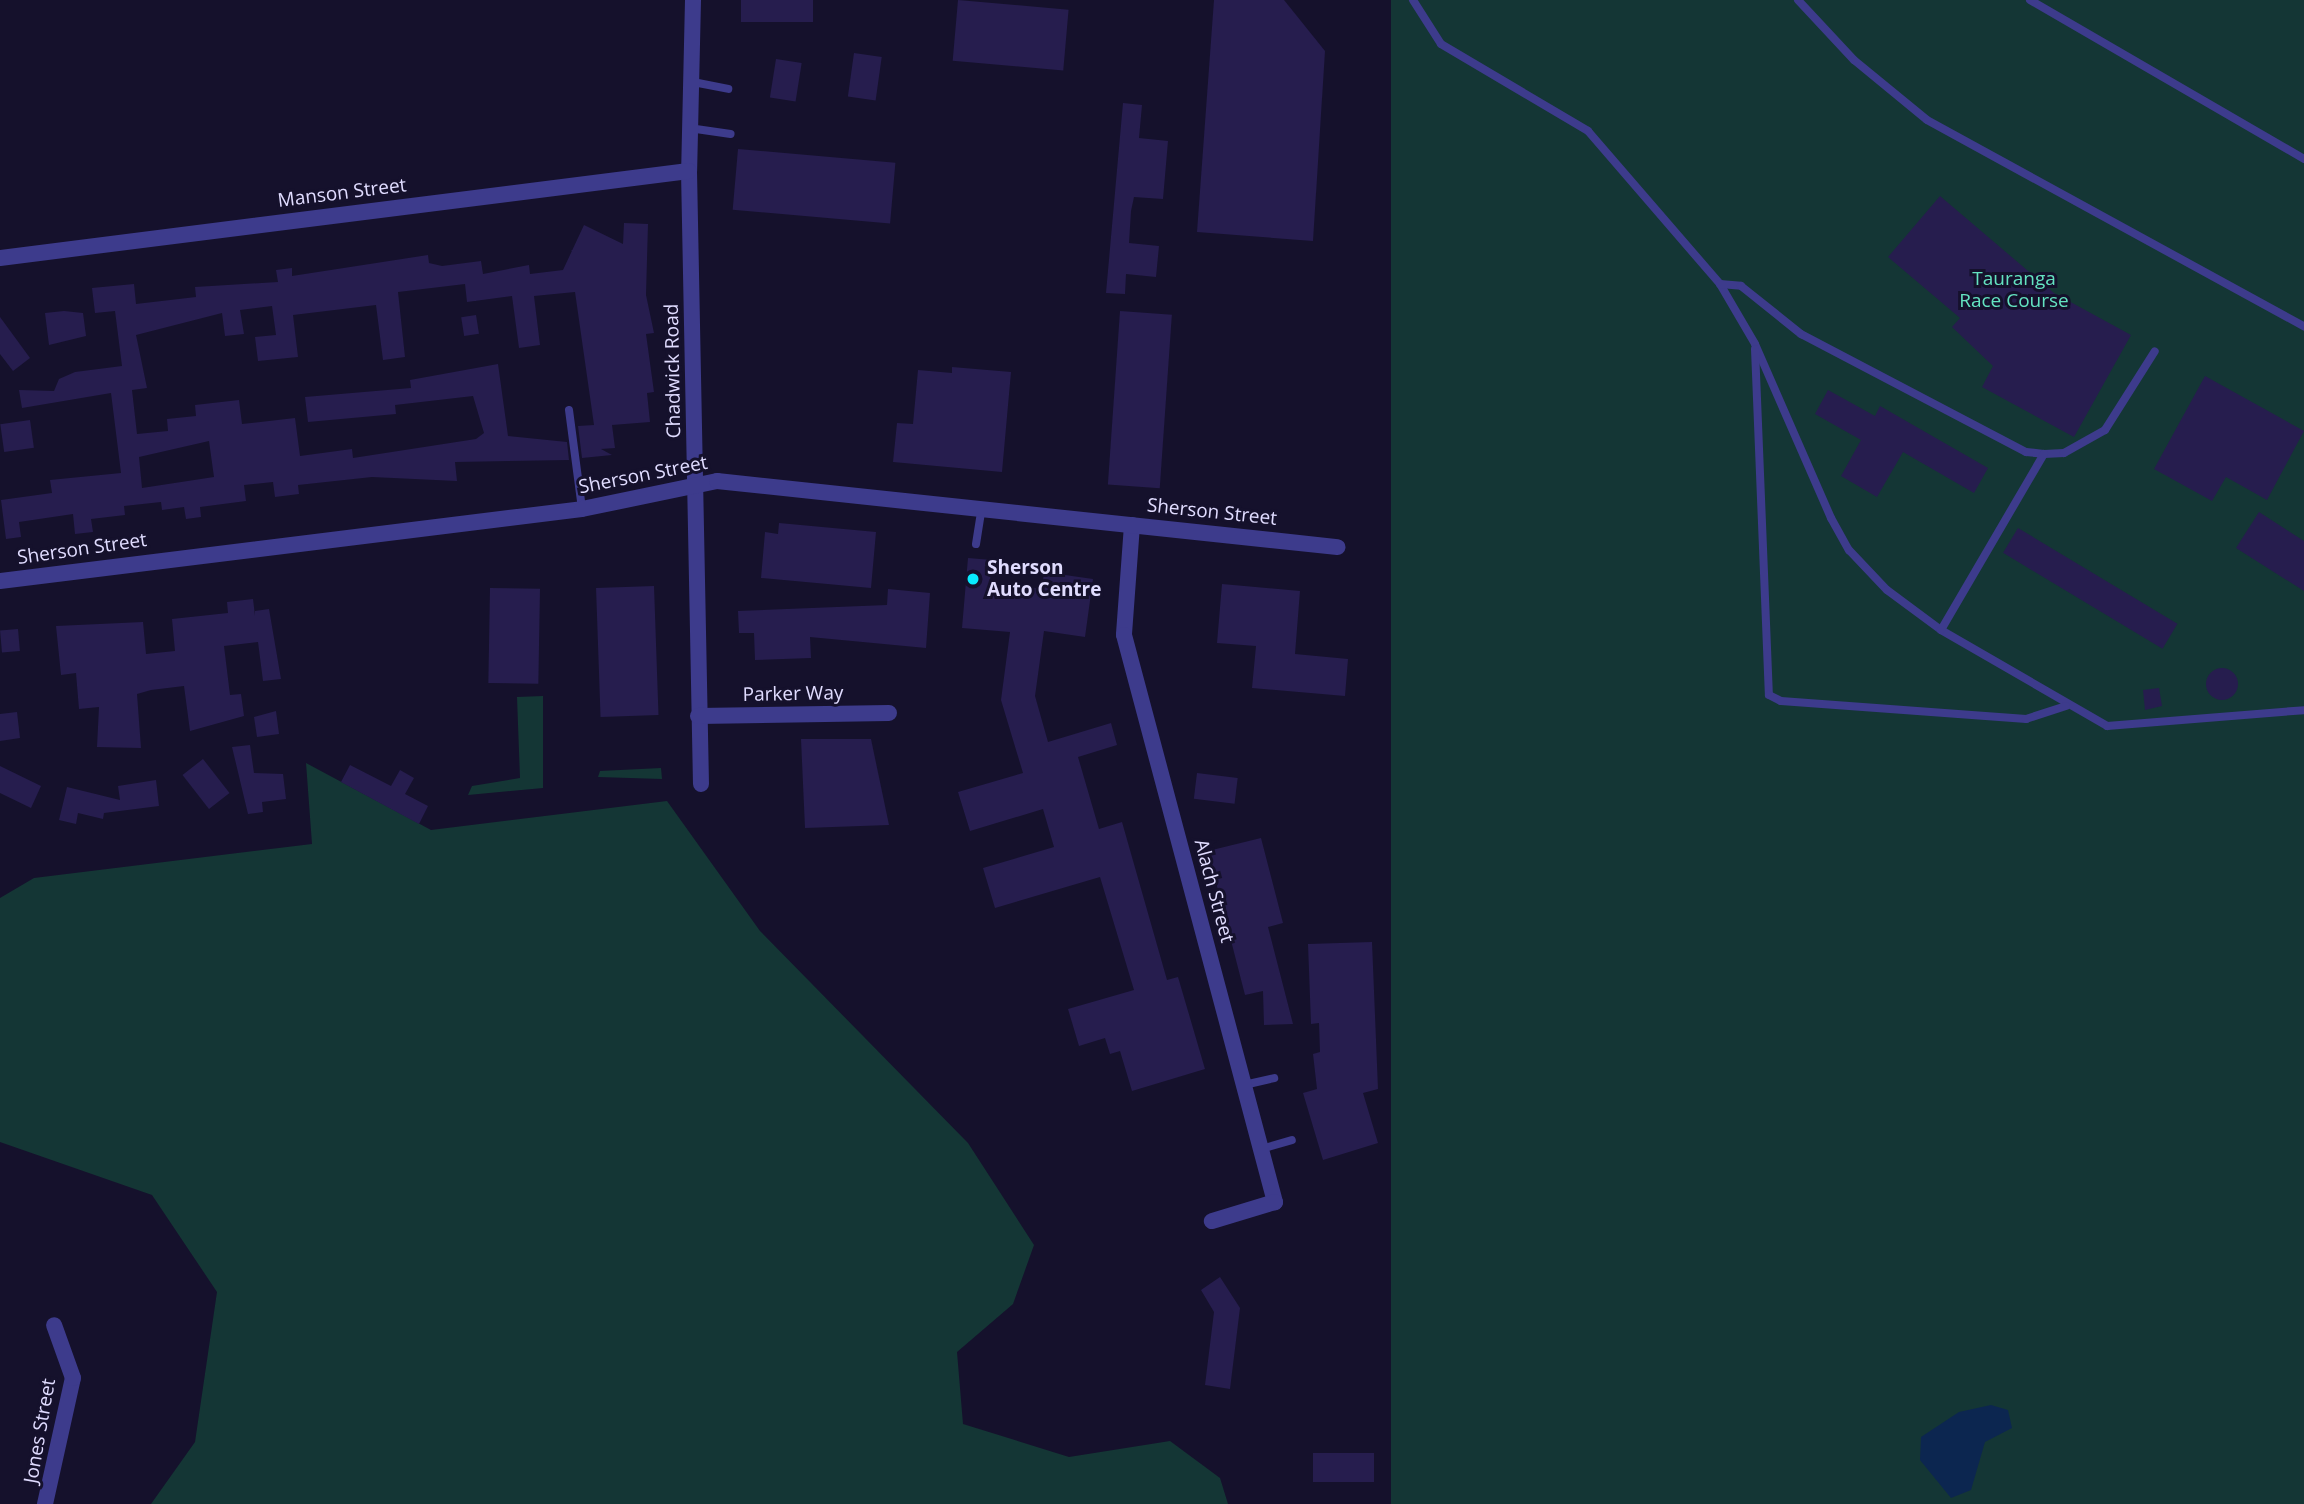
<!DOCTYPE html>
<style>
body{margin:0}
#map{position:relative;width:2304px;height:1504px;overflow:hidden;background:#15112c;font-family:"Open Sans",sans-serif}
div>[style]{position:absolute}
[style*='--x']{left:calc(var(--x)*1px);top:calc(var(--y)*1px);width:calc(var(--w)*1px);rotate:calc(var(--a)*1deg)}
.green>*{inset:0;background:#143635;transform-origin:0 0}
.water>*{inset:0;background:#0c2650}
.building>*{inset:0;background:#261d4e;transform-origin:0 0}
.round{border-radius:50%}
.service>*{height:8px;margin:-4px;padding:0 4px;transform-origin:4px;border-radius:4px;background:#3d3b8c}
.minor>*{height:16px;margin:-8px;padding:0 8px;transform-origin:8px;border-radius:8px;background:#3d3b8c}
.dots>*{width:19px;height:19px;translate:-50% -50%;box-sizing:border-box;border:4px solid #15112c;border-radius:50%}
span{translate:-50% -50%;white-space:nowrap;text-align:center;line-height:1.15;-webkit-text-stroke:6px #15112c;paint-order:stroke}
.street-label{font-size:19px;color:#e0dcff}
.park-label{font-size:19px;color:#64e3c1}
.poi-label{font-size:19px;color:#e0dcff;font-weight:700}
.left{translate:0 -50%;text-align:left}
</style>
<div id="map">
<div class="green">
<div style="left:1391px;top:0;width:913px;height:1504px"></div>
<div style="clip-path:polygon(543px 696px,543px 788px,468px 795px,472px 786px,520px 778px,517px 697px)"></div>
<div style="clip-path:polygon(306px 763px,431px 830px,667px 801px,760px 931px,968px 1143px,1034px 1245px,1013px 1304px,957px 1352px,963px 1424px,1069px 1457px,1170px 1441px,1220px 1478px,1228px 1504px,151px 1504px,195px 1442px,217px 1292px,152px 1195px,0 1142px,0 898px,34px 878px,312px 844px)"></div>
<div style="clip-path:polygon(661px 768px,662px 779px,598px 777px,600px 771px)"></div>
</div>
<div class="water">
<div style="clip-path:polygon(1991px 1405px,2008px 1410px,2012px 1428px,1985px 1442px,1971px 1490px,1951px 1498px,1920px 1460px,1921px 1437px,1959px 1412px)"></div>
</div>
<div class="building">
<div style="left:741px;top:0;width:72px;height:22px"></div>
<div style="left:958px;top:0;width:111px;height:61px;rotate:5deg"></div>
<div style="clip-path:polygon(1214px 0,1284px 0,1325px 51px,1313px 241px,1197px 232px)"></div>
<div style="left:854px;top:53px;width:28px;height:44px;rotate:8deg"></div>
<div style="left:776px;top:59px;width:26px;height:39px;rotate:9deg"></div>
<div style="clip-path:polygon(1123px 103px,1142px 105px,1139px 138px,1168px 141px,1163px 199px,1134px 197px,1131px 211px,1129px 243px,1159px 246px,1156px 277px,1126px 274px,1125px 294px,1106px 293px)"></div>
<div style="left:738px;top:149px;width:158px;height:61px;rotate:5deg"></div>
<div style="clip-path:polygon(1940px 196px,2054px 293px,2131px 335px,2074px 437px,1982px 387px,1993px 366px,1952px 327px,1960px 318px,1888px 257px)"></div>
<div style="clip-path:polygon(evenodd,624px 223px,648px 224px,646px 295px,654px 333px,646px 334px,654px 392px,647px 393px,650px 422px,612px 425px,615px 448px,601px 449px,612px 455px,582px 458px,578px 426px,594px 425px,575px 292px,534px 296px,540px 345px,519px 348px,512px 296px,467px 302px,465px 284px,398px 292px,405px 357px,383px 360px,376px 305px,293px 315px,298px 357px,258px 361px,255px 337px,276px 335px,272px 306px,240px 310px,244px 334px,225px 336px,222px 313px,136px 335px,147px 388px,132px 390px,137px 434px,168px 431px,167px 419px,196px 416px,195px 405px,239px 400px,242px 424px,295px 418px,300px 456px,352px 449px,353px 458px,476px 439px,484px 433px,473px 396px,395px 405px,396px 414px,308px 422px,305px 397px,411px 388px,410px 380px,498px 364px,508px 436px,567px 442px,569px 460px,455px 462px,457px 481px,372px 477px,298px 485px,299px 494px,275px 497px,273px 482px,244px 485px,246px 501px,200px 507px,201px 517px,186px 519px,184px 507px,162px 510px,161px 502px,124px 506px,125px 515px,91px 519px,93px 532px,75px 534px,73px 514px,19px 522px,21px 537px,6px 539px,1px 500px,52px 493px,50px 480px,121px 473px,111px 393px,22px 408px,19px 390px,54px 391px,59px 379px,75px 372px,122px 366px,115px 311px,95px 313px,92px 288px,134px 284px,136px 304px,196px 297px,195px 287px,278px 282px,276px 270px,292px 268px,292px 276px,428px 255px,429px 263px,442px 266px,481px 261px,483px 274px,529px 265px,530px 274px,563px 270px,584px 225px,623px 244px,624px 223px,209px 441px,214px 477px,142px 488px,139px 457px,209px 441px)"></div>
<div style="clip-path:polygon(64px 311px,83px 313px,86px 336px,49px 345px,45px 313px)"></div>
<div style="left:1120px;top:311px;width:52px;height:174px;rotate:4deg"></div>
<div style="left:476px;top:315px;width:19px;height:15px;rotate:81deg"></div>
<div style="clip-path:polygon(0 317px,30px 358px,13px 371px,0 354px)"></div>
<div style="clip-path:polygon(952px 367px,1011px 372px,1002px 472px,893px 462px,897px 423px,913px 424px,918px 370px,952px 373px)"></div>
<div style="clip-path:polygon(2205px 376px,2304px 431px,2267px 500px,2226px 477px,2212px 501px,2154px 469px)"></div>
<div style="clip-path:polygon(1828px 390px,1875px 416px,1880px 406px,1988px 468px,1974px 493px,1903px 452px,1877px 497px,1841px 476px,1861px 440px,1815px 414px)"></div>
<div style="left:30px;top:420px;width:28px;height:30px;rotate:82deg"></div>
<div style="clip-path:polygon(2259px 512px,2304px 541px,2304px 591px,2236px 548px)"></div>
<div style="clip-path:polygon(779px 523px,876px 532px,871px 588px,761px 578px,765px 532px,778px 534px)"></div>
<div style="left:2018px;top:528px;width:186px;height:29px;rotate:31deg"></div>
<div style="clip-path:polygon(968px 558px,992px 560px,990px 581px,1042px 589px,1044px 572px,1093px 579px,1085px 637px,1044px 631px,1035px 696px,1048px 742px,1111px 723px,1117px 745px,1078px 757px,1099px 829px,1122px 822px,1167px 980px,1178px 977px,1205px 1069px,1132px 1091px,1120px 1051px,1110px 1054px,1105px 1038px,1079px 1046px,1068px 1009px,1134px 990px,1100px 877px,995px 908px,983px 868px,1054px 847px,1043px 809px,970px 831px,958px 792px,1023px 773px,1001px 700px,1010px 632px,962px 628px)"></div>
<div style="clip-path:polygon(1222px 584px,1300px 591px,1295px 654px,1348px 659px,1345px 696px,1252px 688px,1256px 646px,1217px 643px)"></div>
<div style="left:654px;top:586px;width:129px;height:58px;rotate:88deg"></div>
<div style="left:490px;top:588px;width:50px;height:95px;rotate:1deg"></div>
<div style="clip-path:polygon(888px 589px,930px 593px,926px 648px,810px 637px,811px 658px,755px 660px,754px 633px,739px 633px,738px 611px,887px 605px)"></div>
<div style="clip-path:polygon(253px 599px,255px 616px,255px 611px,269px 609px,281px 679px,263px 681px,258px 642px,224px 646px,230px 695px,241px 694px,244px 716px,190px 731px,184px 686px,151px 690px,137px 694px,141px 748px,97px 747px,99px 707px,79px 709px,76px 673px,61px 675px,56px 626px,143px 622px,146px 654px,175px 651px,172px 619px,228px 613px,227px 602px)"></div>
<div style="left:18px;top:629px;width:22px;height:18px;rotate:85deg"></div>
<div class="round" style="left:2206px;top:668px;width:32px;height:32px"></div>
<div style="clip-path:polygon(2159px 688px,2162px 706px,2145px 710px,2143px 690px)"></div>
<div style="clip-path:polygon(276px 711px,279px 734px,257px 737px,254px 717px)"></div>
<div style="clip-path:polygon(17px 712px,20px 738px,0 741px,0 714px)"></div>
<div style="clip-path:polygon(801px 739px,871px 739px,889px 825px,805px 828px)"></div>
<div style="clip-path:polygon(250px 745px,254px 773px,283px 774px,286px 799px,262px 802px,263px 812px,248px 814px,232px 747px)"></div>
<div style="left:203px;top:759px;width:43px;height:26px;rotate:52deg"></div>
<div style="clip-path:polygon(350px 765px,391px 786px,400px 770px,414px 778px,405px 794px,428px 806px,419px 824px,341px 782px)"></div>
<div style="clip-path:polygon(0 766px,41px 786px,31px 808px,0 793px)"></div>
<div style="left:1197px;top:773px;width:41px;height:26px;rotate:7deg"></div>
<div style="clip-path:polygon(156px 780px,159px 806px,104px 813px,103px 819px,78px 813px,76px 824px,59px 820px,67px 787px,120px 800px,118px 786px)"></div>
<div style="clip-path:polygon(1261px 838px,1283px 923px,1268px 927px,1293px 1024px,1264px 1025px,1263px 991px,1245px 995px,1208px 851px)"></div>
<div style="clip-path:polygon(1372px 942px,1378px 1089px,1363px 1093px,1378px 1143px,1323px 1160px,1303px 1093px,1317px 1089px,1313px 1054px,1320px 1052px,1319px 1023px,1311px 1024px,1308px 944px)"></div>
<div style="clip-path:polygon(1220px 1277px,1240px 1308px,1230px 1389px,1205px 1385px,1214px 1312px,1201px 1290px)"></div>
<div style="left:1313px;top:1453px;width:61px;height:29px"></div>
</div>
<div class="service">
<div style="--x:1413;--y:0;--w:52;--a:57.5"></div>
<div style="--x:1441;--y:44;--w:171;--a:30.6"></div>
<div style="--x:1588;--y:131;--w:202;--a:49.2"></div>
<div style="--x:1720;--y:284;--w:69;--a:59.7"></div>
<div style="--x:1755;--y:344;--w:190;--a:66.4"></div>
<div style="--x:1831;--y:518;--w:37;--a:61"></div>
<div style="--x:1849;--y:550;--w:55;--a:46.5"></div>
<div style="--x:1887;--y:590;--w:67;--a:36.5"></div>
<div style="--x:1941;--y:630;--w:192;--a:30"></div>
<div style="--x:2107;--y:726;--w:198;--a:-4.6"></div>
<div style="--x:1798;--y:0;--w:82;--a:47"></div>
<div style="--x:1854;--y:60;--w:94;--a:39.4"></div>
<div style="--x:1927;--y:120;--w:430;--a:28.7"></div>
<div style="--x:2030;--y:0;--w:317;--a:30.1"></div>
<div style="--x:693;--y:82;--w:36;--a:11"></div>
<div style="--x:689;--y:128;--w:42;--a:8.1"></div>
<div style="--x:1720;--y:284;--w:21;--a:5"></div>
<div style="--x:1741;--y:286;--w:77;--a:38.7"></div>
<div style="--x:1801;--y:334;--w:254;--a:27.7"></div>
<div style="--x:2026;--y:452;--w:18;--a:6"></div>
<div style="--x:2044;--y:454;--w:20;--a:-3"></div>
<div style="--x:2064;--y:453;--w:47;--a:-29.3"></div>
<div style="--x:2105;--y:430;--w:93;--a:-57.7"></div>
<div style="--x:1755;--y:349;--w:346;--a:87.7"></div>
<div style="--x:1769;--y:695;--w:13;--a:27"></div>
<div style="--x:1781;--y:701;--w:246;--a:4.2"></div>
<div style="--x:2026;--y:719;--w:42;--a:-18"></div>
<div style="--x:569;--y:410;--w:100;--a:82.5"></div>
<div style="--x:976;--y:544;--w:33;--a:-81"></div>
<div style="--x:1941;--y:630;--w:204;--a:-59.7"></div>
<div style="--x:1244;--y:1085;--w:31;--a:-13"></div>
<div style="--x:1261;--y:1149;--w:32;--a:-16"></div>
</div>
<div class="minor">
<div style="--x:693;--y:0;--w:171;--a:91.3"></div>
<div style="--x:689;--y:171;--w:613;--a:88.88"></div>
<div style="--x:0;--y:258;--w:694;--a:-7.2"></div>
<div style="--x:1132;--y:525;--w:110;--a:94.2"></div>
<div style="--x:1124;--y:635;--w:587;--a:75.09"></div>
<div style="--x:1275;--y:1202;--w:66;--a:163.2"></div>
<div style="--x:0;--y:581;--w:586;--a:-7.05"></div>
<div style="--x:582;--y:509;--w:138;--a:-11.7"></div>
<div style="--x:717;--y:481;--w:624;--a:6.08"></div>
<div style="--x:698;--y:716;--w:191;--a:-0.9"></div>
<div style="--x:45;--y:1504;--w:129;--a:-77.5"></div>
<div style="--x:73;--y:1378;--w:56;--a:-109.7"></div>
</div>
<div class="dots">
<div style="left:973px;top:579px;background:#08ebff"></div>
</div>
<div class="street-label">
<span style="left:342px;top:193px;rotate:-7deg">Manson Street</span>
<span style="left:673px;top:371px;rotate:-91deg">Chadwick Road</span>
<span style="left:643px;top:475px;rotate:-11deg">Sherson Street</span>
<span style="left:1212px;top:512px;rotate:6deg">Sherson Street</span>
<span style="left:82px;top:549px;rotate:-8deg">Sherson Street</span>
<span style="left:793px;top:694px;rotate:-1deg">Parker Way</span>
<span style="left:1214px;top:891px;rotate:75deg">Alach Street</span>
<span style="left:40px;top:1431px;rotate:-80deg">Jones Street</span>
</div>
<div class="park-label">
<span style="left:2014px;top:290px">Tauranga<br>Race Course</span>
</div>
<div class="poi-label">
<span class="left" style="left:987px;top:579px">Sherson<br>Auto Centre</span>
</div>
</div>
